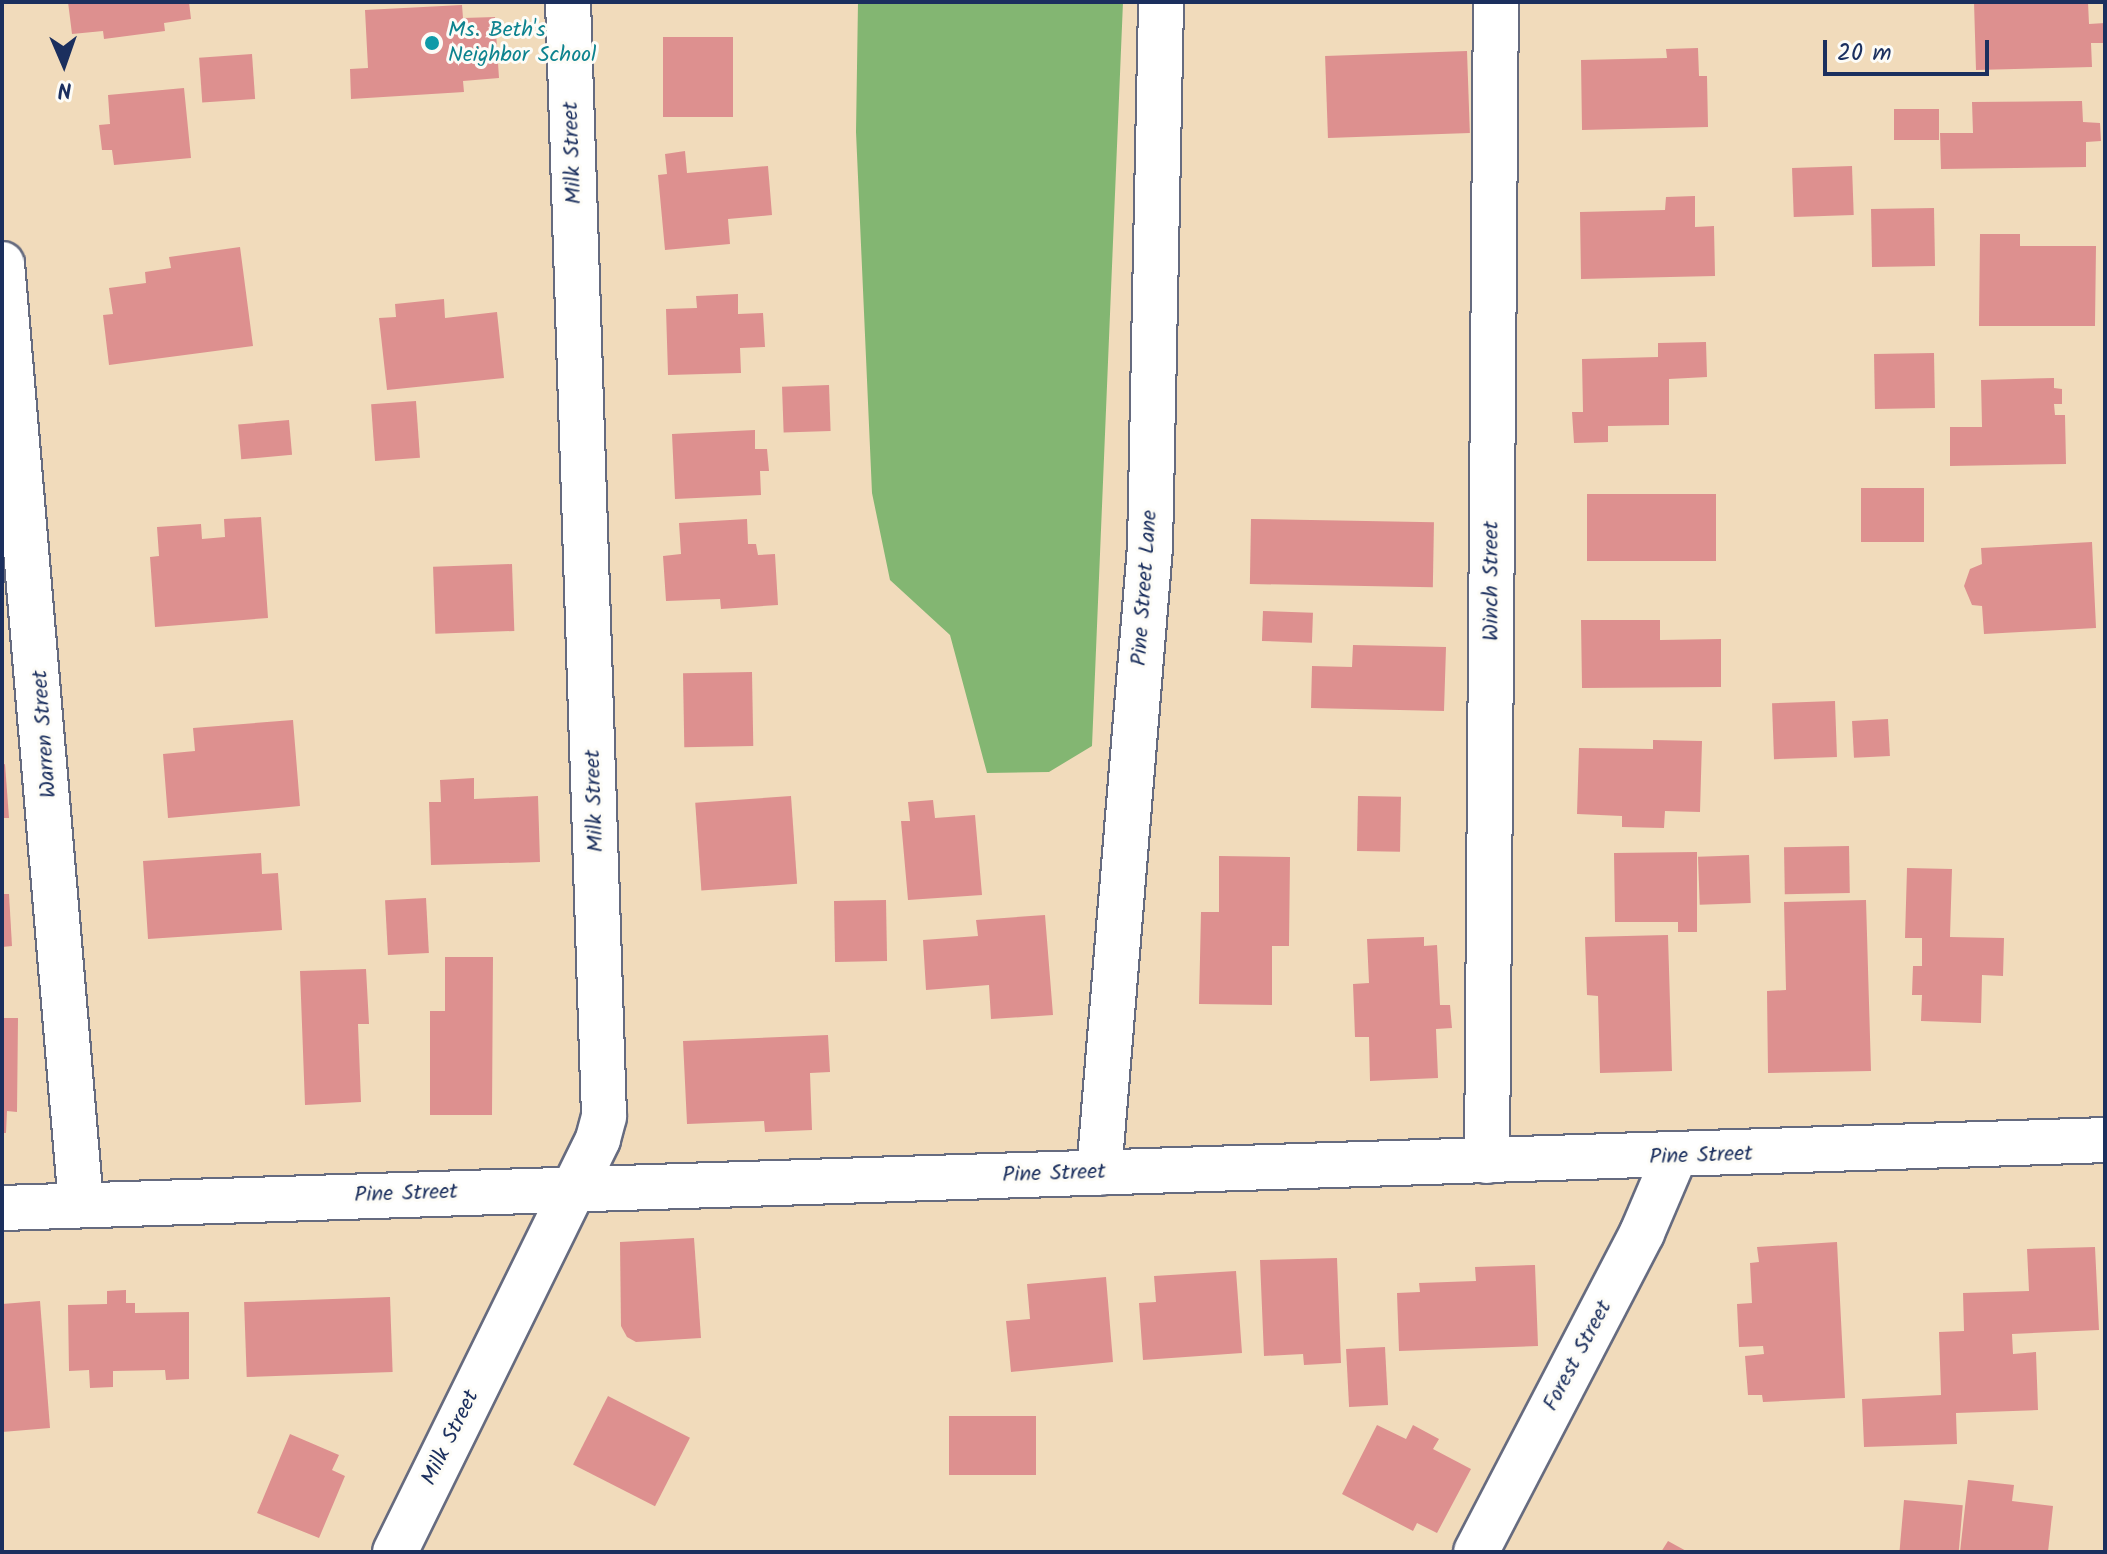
<!DOCTYPE html>
<style>
body{margin:0}
#map{position:relative;width:2107px;height:1554px;overflow:hidden;background:#f1dbbb;font-family:Kalam,sans-serif}
div>[style]{position:absolute}
[style*='--x']{left:calc(var(--x)*1px);top:calc(var(--y)*1px);width:calc(var(--w)*1px);rotate:calc(var(--a)*1deg)}
.forest>*{inset:0;background:#83b672}
.building>*{inset:0;background:#dd908f;transform-origin:0 0}
.roads{filter:drop-shadow(2px 0 #666b7f) drop-shadow(-2px 0 #666b7f) drop-shadow(0 2px #666b7f) drop-shadow(0 -2px #666b7f)}
.minor>*{height:44px;margin:-22px;padding:0 22px;transform-origin:22px;border-radius:22px;background:#fff}
.tertiary>*{height:44px;margin:-22px;padding:0 22px;transform-origin:22px;border-radius:22px;background:#fff}
.dots>*{width:22px;height:22px;translate:-50% -50%;box-sizing:border-box;border:4px solid #fdfcf7;border-radius:50%}
span{translate:-50% -50%;white-space:nowrap;text-align:center;line-height:1.15;-webkit-text-stroke:6px #fdfcf7;paint-order:stroke}
.culture-label{font-size:22px;color:#0d838f}
.left{translate:0 -50%;text-align:left}
.street-label{font-size:22px;color:#1b2f5e}
.frame{position:absolute;inset:0;border:4px solid #1b2f5e;pointer-events:none}
.north{position:absolute;left:24px;top:24px;width:80px;height:80px;-webkit-text-stroke:6px #fdfcf7;paint-order:stroke;rotate:178deg;font-size:22px;font-weight:700;line-height:32px;text-align:center;color:#1b2f5e}
.north::after{content:'';display:block;margin:auto;width:28px;height:36px;background:#1b2f5e;clip-path:polygon(50% 0,100% 100%,50% 72%,0 100%)}
.scale{position:absolute;left:1823px;top:40px;width:166px;height:36px;box-sizing:border-box;border:4px solid #1b2f5e;border-top:0;padding-left:10px;font-size:24px;line-height:28px;white-space:nowrap;color:#1b2f5e;-webkit-text-stroke:6px #fdfcf7;paint-order:stroke}
</style>
<div id="map">
<div class="forest">
<div style="clip-path:polygon(858px 2px,1123px 2px,1092px 746px,1049px 772px,987px 773px,950px 635px,890px 580px,872px 493px,856px 132px)"></div>
</div>
<div class="building">
<div style="clip-path:polygon(68px 2px,189px 2px,191px 19px,164px 23px,165px 31px,104px 39px,103px 31px,72px 34px)"></div>
<div style="clip-path:polygon(1974px 2px,2088px 2px,2089px 24px,2105px 23px,2105px 43px,2091px 43px,2092px 67px,1976px 70px)"></div>
<div style="clip-path:polygon(462px 5px,463px 18px,495px 17px,499px 78px,463px 81px,464px 92px,351px 99px,350px 69px,368px 68px,365px 10px)"></div>
<div style="left:663px;top:37px;width:70px;height:80px"></div>
<div style="clip-path:polygon(1698px 48px,1699px 76px,1707px 76px,1708px 127px,1582px 130px,1581px 60px,1667px 58px,1666px 49px)"></div>
<div style="left:1467px;top:51px;width:82px;height:142px;rotate:88deg"></div>
<div style="left:252px;top:54px;width:45px;height:53px;rotate:86deg"></div>
<div style="clip-path:polygon(184px 88px,191px 158px,114px 165px,112px 150px,102px 150px,99px 125px,110px 124px,108px 95px)"></div>
<div style="clip-path:polygon(2082px 101px,2083px 122px,2100px 123px,2101px 141px,2086px 142px,2086px 167px,1941px 169px,1940px 133px,1973px 133px,1972px 102px)"></div>
<div style="left:1894px;top:109px;width:45px;height:31px"></div>
<div style="clip-path:polygon(685px 151px,687px 173px,768px 166px,772px 215px,728px 219px,730px 244px,665px 250px,658px 175px,667px 174px,665px 154px)"></div>
<div style="left:1852px;top:166px;width:49px;height:60px;rotate:88deg"></div>
<div style="clip-path:polygon(1695px 196px,1695px 227px,1714px 226px,1715px 276px,1581px 279px,1580px 212px,1665px 210px,1666px 197px)"></div>
<div style="left:1934px;top:208px;width:58px;height:63px;rotate:89deg"></div>
<div style="clip-path:polygon(1980px 234px,2020px 234px,2020px 246px,2096px 246px,2095px 326px,1979px 326px)"></div>
<div style="clip-path:polygon(240px 247px,253px 346px,109px 365px,103px 315px,113px 314px,109px 288px,146px 283px,145px 272px,171px 268px,169px 257px)"></div>
<div style="clip-path:polygon(738px 294px,738px 314px,763px 313px,765px 347px,740px 348px,741px 373px,668px 375px,666px 309px,697px 308px,696px 296px)"></div>
<div style="clip-path:polygon(444px 299px,445px 318px,497px 312px,504px 378px,387px 390px,379px 318px,396px 317px,395px 304px)"></div>
<div style="clip-path:polygon(1706px 342px,1707px 377px,1669px 379px,1669px 425px,1608px 426px,1608px 442px,1574px 443px,1572px 412px,1583px 412px,1582px 359px,1658px 357px,1658px 343px)"></div>
<div style="left:1934px;top:353px;width:55px;height:60px;rotate:89deg"></div>
<div style="clip-path:polygon(2054px 378px,2054px 388px,2062px 389px,2062px 404px,2054px 404px,2055px 415px,2065px 415px,2066px 464px,1950px 466px,1950px 427px,1982px 427px,1981px 380px)"></div>
<div style="left:829px;top:385px;width:46px;height:47px;rotate:88deg"></div>
<div style="left:416px;top:401px;width:57px;height:45px;rotate:86deg"></div>
<div style="left:289px;top:420px;width:35px;height:51px;rotate:85deg"></div>
<div style="clip-path:polygon(755px 430px,755px 449px,767px 449px,769px 471px,760px 471px,761px 495px,675px 499px,672px 434px)"></div>
<div style="left:1861px;top:488px;width:63px;height:54px"></div>
<div style="left:1587px;top:494px;width:129px;height:67px"></div>
<div style="clip-path:polygon(261px 517px,268px 618px,155px 627px,150px 557px,159px 556px,157px 527px,201px 524px,202px 539px,225px 537px,224px 519px)"></div>
<div style="clip-path:polygon(747px 519px,748px 544px,756px 544px,758px 555px,775px 554px,778px 605px,721px 609px,720px 599px,666px 601px,663px 556px,681px 554px,679px 523px)"></div>
<div style="left:1251px;top:519px;width:183px;height:65px;rotate:1deg"></div>
<div style="clip-path:polygon(2092px 542px,2096px 628px,1984px 634px,1982px 606px,1972px 605px,1964px 586px,1970px 569px,1982px 564px,1981px 548px)"></div>
<div style="left:512px;top:564px;width:67px;height:79px;rotate:88deg"></div>
<div style="left:1263px;top:611px;width:50px;height:30px;rotate:2deg"></div>
<div style="clip-path:polygon(1581px 620px,1660px 620px,1660px 640px,1721px 639px,1721px 687px,1582px 688px)"></div>
<div style="clip-path:polygon(1353px 645px,1446px 647px,1444px 711px,1311px 708px,1312px 666px,1352px 667px)"></div>
<div style="left:752px;top:672px;width:74px;height:69px;rotate:89deg"></div>
<div style="left:1835px;top:701px;width:56px;height:63px;rotate:88deg"></div>
<div style="left:1888px;top:719px;width:37px;height:36px;rotate:87deg"></div>
<div style="clip-path:polygon(293px 720px,300px 806px,168px 818px,163px 754px,195px 751px,193px 728px)"></div>
<div style="clip-path:polygon(1653px 740px,1702px 741px,1700px 812px,1665px 811px,1664px 828px,1622px 827px,1622px 816px,1577px 814px,1579px 748px,1653px 749px)"></div>
<div style="clip-path:polygon(5px 764px,9px 818px,2px 818px,2px 765px)"></div>
<div style="clip-path:polygon(474px 778px,474px 799px,538px 796px,540px 862px,431px 865px,429px 802px,441px 802px,440px 780px)"></div>
<div style="left:791px;top:796px;width:88px;height:96px;rotate:86deg"></div>
<div style="left:1358px;top:796px;width:43px;height:55px;rotate:1deg"></div>
<div style="clip-path:polygon(933px 800px,935px 818px,975px 815px,982px 895px,908px 900px,901px 821px,910px 821px,908px 802px)"></div>
<div style="left:1849px;top:846px;width:47px;height:65px;rotate:89deg"></div>
<div style="clip-path:polygon(1697px 852px,1697px 932px,1678px 932px,1678px 922px,1615px 922px,1614px 853px)"></div>
<div style="clip-path:polygon(261px 853px,262px 874px,278px 873px,282px 930px,148px 939px,143px 861px)"></div>
<div style="left:1749px;top:855px;width:48px;height:51px;rotate:88deg"></div>
<div style="clip-path:polygon(1219px 856px,1290px 857px,1289px 946px,1272px 946px,1272px 1005px,1199px 1004px,1201px 912px,1219px 912px)"></div>
<div style="clip-path:polygon(1907px 868px,1952px 869px,1950px 937px,2004px 938px,2003px 976px,1982px 975px,1981px 1023px,1921px 1021px,1922px 995px,1912px 995px,1913px 966px,1922px 966px,1922px 938px,1905px 938px)"></div>
<div style="clip-path:polygon(2px 894px,9px 894px,12px 946px,2px 947px)"></div>
<div style="left:426px;top:898px;width:55px;height:41px;rotate:87deg"></div>
<div style="left:886px;top:900px;width:61px;height:52px;rotate:89deg"></div>
<div style="clip-path:polygon(1866px 900px,1871px 1071px,1768px 1073px,1767px 991px,1786px 990px,1784px 902px)"></div>
<div style="clip-path:polygon(1045px 915px,1053px 1015px,991px 1019px,989px 985px,926px 990px,923px 940px,978px 936px,976px 920px)"></div>
<div style="clip-path:polygon(1668px 935px,1672px 1071px,1600px 1073px,1598px 996px,1587px 995px,1585px 937px)"></div>
<div style="clip-path:polygon(1424px 937px,1424px 946px,1437px 945px,1440px 1005px,1450px 1005px,1452px 1028px,1436px 1029px,1438px 1078px,1370px 1081px,1369px 1037px,1355px 1037px,1353px 984px,1369px 983px,1367px 939px)"></div>
<div style="clip-path:polygon(445px 957px,493px 957px,492px 1115px,430px 1115px,430px 1011px,445px 1011px)"></div>
<div style="clip-path:polygon(366px 969px,369px 1024px,358px 1024px,361px 1102px,305px 1105px,300px 971px)"></div>
<div style="clip-path:polygon(2px 1018px,18px 1018px,17px 1112px,7px 1111px,6px 1133px,2px 1133px)"></div>
<div style="clip-path:polygon(828px 1035px,830px 1072px,810px 1073px,812px 1130px,765px 1132px,764px 1121px,687px 1124px,683px 1041px)"></div>
<div style="clip-path:polygon(694px 1238px,701px 1338px,636px 1342px,627px 1337px,621px 1326px,620px 1242px)"></div>
<div style="clip-path:polygon(1837px 1242px,1845px 1398px,1763px 1402px,1762px 1395px,1748px 1395px,1745px 1356px,1764px 1354px,1763px 1346px,1739px 1347px,1737px 1304px,1752px 1303px,1750px 1263px,1759px 1262px,1757px 1247px)"></div>
<div style="clip-path:polygon(2095px 1247px,2099px 1330px,2012px 1334px,2013px 1354px,2036px 1352px,2038px 1410px,1956px 1413px,1957px 1444px,1864px 1447px,1862px 1399px,1941px 1395px,1939px 1332px,1964px 1331px,1963px 1293px,2029px 1291px,2027px 1249px)"></div>
<div style="clip-path:polygon(1337px 1258px,1341px 1363px,1304px 1365px,1303px 1354px,1264px 1356px,1260px 1260px)"></div>
<div style="clip-path:polygon(1535px 1265px,1538px 1346px,1399px 1351px,1397px 1293px,1420px 1292px,1419px 1283px,1476px 1281px,1475px 1267px)"></div>
<div style="clip-path:polygon(1236px 1271px,1242px 1353px,1143px 1360px,1139px 1303px,1156px 1302px,1154px 1276px)"></div>
<div style="clip-path:polygon(1106px 1277px,1113px 1362px,1011px 1372px,1006px 1321px,1030px 1319px,1027px 1284px)"></div>
<div style="clip-path:polygon(126px 1290px,126px 1303px,135px 1303px,135px 1313px,189px 1312px,189px 1379px,166px 1380px,165px 1370px,113px 1371px,113px 1387px,90px 1388px,89px 1370px,69px 1371px,68px 1305px,107px 1304px,107px 1291px)"></div>
<div style="left:390px;top:1297px;width:75px;height:146px;rotate:88deg"></div>
<div style="clip-path:polygon(40px 1301px,50px 1428px,2px 1432px,2px 1304px)"></div>
<div style="left:1385px;top:1347px;width:58px;height:39px;rotate:87deg"></div>
<div style="left:608px;top:1396px;width:92px;height:77px;rotate:27deg"></div>
<div style="left:1036px;top:1416px;width:59px;height:87px;rotate:90deg"></div>
<div style="clip-path:polygon(1377px 1425px,1406px 1439px,1413px 1425px,1439px 1439px,1433px 1449px,1471px 1469px,1437px 1533px,1417px 1523px,1413px 1531px,1342px 1494px)"></div>
<div style="clip-path:polygon(290px 1434px,339px 1455px,332px 1470px,345px 1476px,319px 1538px,257px 1513px)"></div>
<div style="clip-path:polygon(1968px 1480px,2014px 1485px,2012px 1501px,2053px 1506px,2048px 1552px,1960px 1552px)"></div>
<div style="left:1904px;top:1500px;width:59px;height:52px;rotate:5deg"></div>
<div style="clip-path:polygon(1668px 1541px,1688px 1552px,1661px 1552px)"></div>
</div>
<div class="roads">
<div class="minor">
<div style="--x:2;--y:264;--w:944;--a:85.2"></div>
<div style="--x:1487;--y:1161;--w:1159;--a:-89.56"></div>
<div style="--x:1099;--y:1173;--w:628;--a:-85.34"></div>
<div style="--x:1150;--y:547;--w:545;--a:-88.84"></div>
<div style="--x:395;--y:1552;--w:460;--a:-63.8"></div>
<div style="--x:598;--y:1139;--w:24;--a:-75"></div>
<div style="--x:604;--y:1116;--w:1115;--a:-91.85"></div>
<div style="--x:1476;--y:1552;--w:360;--a:-62.5"></div>
<div style="--x:1642;--y:1233;--w:82;--a:-66.9"></div>
</div>
<div class="tertiary">
<div style="--x:2;--y:1208;--w:2104;--a:-1.85"></div>
</div>
</div>
<div class="dots">
<div style="left:432px;top:43px;background:#0f9aa8"></div>
</div>
<div class="culture-label">
<span class="left" style="left:448px;top:43px">Ms. Beth's<br>Neighbor School</span>
</div>
<div class="street-label">
<span style="left:573px;top:153px;rotate:-92deg">Milk Street</span>
<span style="left:1492px;top:581px;rotate:-90deg">Winch Street</span>
<span style="left:1145px;top:588px;rotate:-86deg">Pine Street Lane</span>
<span style="left:45px;top:734px;rotate:-94deg">Warren Street</span>
<span style="left:595px;top:801px;rotate:-92deg">Milk Street</span>
<span style="left:1701px;top:1156px;rotate:-2deg">Pine Street</span>
<span style="left:1054px;top:1174px;rotate:-2deg">Pine Street</span>
<span style="left:406px;top:1194px;rotate:-2deg">Pine Street</span>
<span style="left:1578px;top:1356px;rotate:-62deg">Forest Street</span>
<span style="left:451px;top:1438px;rotate:-64deg">Milk Street</span>
</div>
<div class="frame"></div>
<div class="north">N</div>
<div class="scale">20 m</div>
</div>
